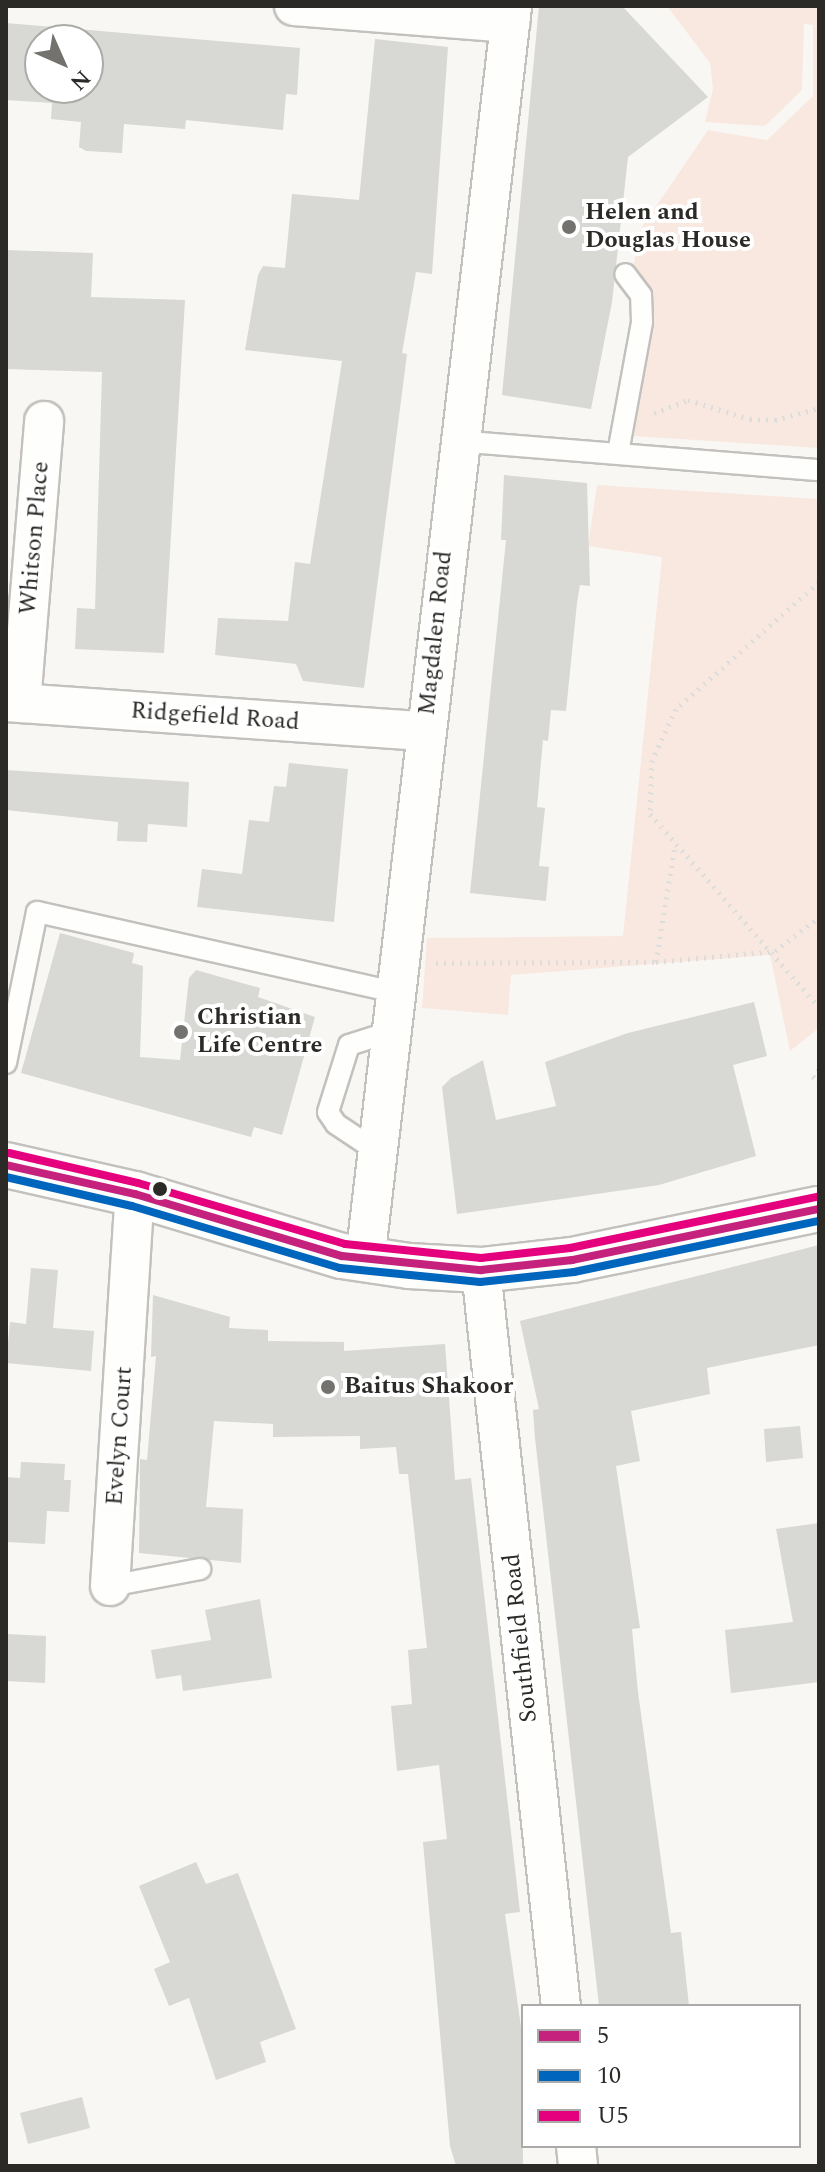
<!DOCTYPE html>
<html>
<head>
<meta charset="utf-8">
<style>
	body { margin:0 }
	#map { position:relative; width:825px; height:2172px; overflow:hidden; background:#f9f7f3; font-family:Spectral,serif }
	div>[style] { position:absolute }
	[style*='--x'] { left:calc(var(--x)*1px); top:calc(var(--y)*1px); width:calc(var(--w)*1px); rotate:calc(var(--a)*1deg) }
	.green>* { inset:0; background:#f9e8e0 }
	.building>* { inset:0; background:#d8d8d4 }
	.path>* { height:5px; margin-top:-2.5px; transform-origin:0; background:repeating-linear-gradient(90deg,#dddddc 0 2px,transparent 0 8px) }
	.roads { filter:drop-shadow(2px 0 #c3c1be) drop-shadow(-2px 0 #c3c1be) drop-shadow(0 2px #c3c1be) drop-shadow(0 -2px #c3c1be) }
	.service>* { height:20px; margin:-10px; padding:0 10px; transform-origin:10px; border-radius:10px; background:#fefefd }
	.minor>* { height:38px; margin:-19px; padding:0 19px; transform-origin:19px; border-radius:19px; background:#fefefd }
	.secondary>* { height:44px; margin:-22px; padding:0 22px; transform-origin:22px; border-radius:22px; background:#fefefd }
	.bus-1>* { height:8px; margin:-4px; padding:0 4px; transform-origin:4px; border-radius:4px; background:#c4227d }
	.bus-2>* { height:8px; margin:-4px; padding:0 4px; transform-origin:4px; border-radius:4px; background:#0065bd }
	.bus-3>* { height:8px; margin:-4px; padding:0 4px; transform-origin:4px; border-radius:4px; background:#e5007d }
	.dots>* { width:22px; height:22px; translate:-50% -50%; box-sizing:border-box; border:4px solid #fff; border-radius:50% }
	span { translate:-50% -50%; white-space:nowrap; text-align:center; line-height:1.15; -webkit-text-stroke:8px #fff; paint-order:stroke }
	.poi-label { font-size:24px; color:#2b2a27; font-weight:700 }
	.left { translate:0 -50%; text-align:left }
	.street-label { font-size:24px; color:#2b2a27 }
	.frame { position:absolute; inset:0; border:8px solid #2b2a27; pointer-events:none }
	.legend { position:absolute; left:521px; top:2004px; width:280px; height:144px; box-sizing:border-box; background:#fff; border:2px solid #aaaaa9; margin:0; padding:10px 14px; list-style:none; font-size:24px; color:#2b2a27 }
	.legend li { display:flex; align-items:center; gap:16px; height:40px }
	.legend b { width:40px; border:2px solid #aaaaa9 }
	.north { position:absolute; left:24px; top:24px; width:80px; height:80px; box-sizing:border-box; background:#fff; border:2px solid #aaaaa9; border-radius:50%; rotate:135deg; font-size:22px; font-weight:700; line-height:32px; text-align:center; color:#2b2a27 }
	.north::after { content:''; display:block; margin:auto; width:28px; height:36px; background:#73726e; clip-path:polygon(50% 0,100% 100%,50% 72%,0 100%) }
</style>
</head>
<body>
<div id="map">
	<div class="green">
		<div style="clip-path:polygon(667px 6px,819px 6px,819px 448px,634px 436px,651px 300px,633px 267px,642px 227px,708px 130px,767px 140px,813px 96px,813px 25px,804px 24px,802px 90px,765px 126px,705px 122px,713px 89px,710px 63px)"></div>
		<div style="clip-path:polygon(597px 485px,819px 499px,819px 1028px,790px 1051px,770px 955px,511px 975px,508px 1015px,422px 1008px,427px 938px,623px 936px,662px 557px,588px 546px)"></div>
	</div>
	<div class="building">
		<div style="clip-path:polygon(539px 6px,622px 6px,708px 97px,628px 157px,612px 302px,591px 409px,502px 395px)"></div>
		<div style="clip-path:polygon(evenodd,6px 23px,300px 48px,297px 95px,286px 94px,283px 130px,186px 120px,185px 129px,124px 124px,122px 153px,86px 151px,79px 147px,81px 122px,51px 119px,52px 103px,6px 100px,6px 23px,40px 40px,88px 40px,88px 88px,40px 88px,40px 40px)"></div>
		<div style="clip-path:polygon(375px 39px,448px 47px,432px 274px,416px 272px,402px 353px,407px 354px,364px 688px,303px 681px,296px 664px,215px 655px,218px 618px,288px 621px,295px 562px,310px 564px,342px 361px,245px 350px,258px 275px,263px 266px,285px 268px,292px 194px,359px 200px)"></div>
		<div style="clip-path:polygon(6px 250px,93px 253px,91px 297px,185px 300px,164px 653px,75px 649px,77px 608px,95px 609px,102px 372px,6px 369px)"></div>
		<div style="clip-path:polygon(504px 475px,587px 483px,590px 586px,580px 585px,577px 603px,566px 711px,551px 710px,548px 741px,543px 740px,537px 807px,545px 808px,539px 866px,549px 867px,546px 901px,470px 893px,506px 540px,501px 540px)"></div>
		<div style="clip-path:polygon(289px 763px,348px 769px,334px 922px,197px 907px,202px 869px,242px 874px,249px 820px,269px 822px,274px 786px,286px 787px)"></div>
		<div style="clip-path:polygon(6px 770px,189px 782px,187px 827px,148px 824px,147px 842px,117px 841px,118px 822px,6px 810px)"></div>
		<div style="clip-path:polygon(60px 933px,134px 953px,132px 963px,143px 966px,140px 1057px,180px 1060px,189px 978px,196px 970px,260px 988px,258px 997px,315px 1017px,282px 1135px,254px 1127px,251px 1137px,21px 1073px)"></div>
		<div style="clip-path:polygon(754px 1002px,767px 1056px,733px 1065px,756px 1156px,659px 1185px,457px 1214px,442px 1087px,451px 1078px,483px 1060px,496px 1120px,556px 1106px,545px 1062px,628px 1033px)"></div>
		<div style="clip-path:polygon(819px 1245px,819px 1345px,707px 1368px,710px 1394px,631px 1411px,640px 1461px,616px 1466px,640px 1628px,632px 1629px,638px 1692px,671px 1933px,681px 1932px,689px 2006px,599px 2006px,535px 1438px,533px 1410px,539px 1409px,520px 1321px)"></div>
		<div style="clip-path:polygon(31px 1268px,58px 1270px,53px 1328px,94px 1331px,91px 1371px,6px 1363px,10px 1322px,26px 1324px)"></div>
		<div style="clip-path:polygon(153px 1295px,230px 1317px,229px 1328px,268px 1330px,268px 1341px,344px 1342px,344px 1351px,445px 1344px,455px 1480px,471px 1478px,520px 1912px,505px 1914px,523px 2041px,523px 2166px,456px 2166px,450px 2146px,423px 1842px,447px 1839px,439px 1765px,397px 1771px,391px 1706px,412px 1704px,408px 1650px,427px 1648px,408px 1474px,399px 1474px,396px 1447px,360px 1449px,360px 1436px,273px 1437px,273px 1424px,214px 1421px,206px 1507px,243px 1509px,241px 1563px,139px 1553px,140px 1459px,147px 1460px,156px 1356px,151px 1357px)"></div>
		<div style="clip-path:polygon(800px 1426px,803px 1458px,766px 1462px,764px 1429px)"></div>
		<div style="clip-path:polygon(21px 1462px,65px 1464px,64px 1480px,71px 1480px,69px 1512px,47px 1511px,45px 1544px,6px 1542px,6px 1477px,20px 1478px)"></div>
		<div style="clip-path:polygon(819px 1523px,819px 1682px,731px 1693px,725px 1630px,793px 1622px,776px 1529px)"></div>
		<div style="clip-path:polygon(260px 1599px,272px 1678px,183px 1691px,181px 1675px,156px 1679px,151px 1650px,211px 1640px,205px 1610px)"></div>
		<div style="clip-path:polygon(6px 1634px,46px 1636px,45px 1683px,6px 1681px)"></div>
		<div style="clip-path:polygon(196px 1862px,206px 1884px,238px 1873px,296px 2029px,260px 2042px,266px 2062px,216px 2080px,189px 1998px,169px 2006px,154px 1969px,170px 1962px,139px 1886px)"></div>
		<div style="clip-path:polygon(82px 2097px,90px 2128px,28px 2144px,20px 2113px)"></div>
	</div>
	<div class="path">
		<div style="--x:654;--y:413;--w:36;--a:-21"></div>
		<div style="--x:688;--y:400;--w:65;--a:17"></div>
		<div style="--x:750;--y:419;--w:25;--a:2"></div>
		<div style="--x:775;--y:420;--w:46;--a:-15.3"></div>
		<div style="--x:819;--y:582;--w:191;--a:138.4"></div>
		<div style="--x:676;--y:709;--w:56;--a:115.2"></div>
		<div style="--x:652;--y:760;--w:54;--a:92.1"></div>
		<div style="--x:650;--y:814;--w:257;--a:48.8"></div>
		<div style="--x:656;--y:962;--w:119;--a:-80.8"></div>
		<div style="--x:436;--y:963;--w:220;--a:-0.3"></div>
		<div style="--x:656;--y:962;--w:120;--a:-5.3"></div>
		<div style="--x:775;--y:951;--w:56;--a:-37.7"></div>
		<div style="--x:819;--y:1070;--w:8;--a:135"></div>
		<div style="--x:813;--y:1076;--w:9;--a:49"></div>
	</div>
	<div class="roads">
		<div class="service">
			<div style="--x:457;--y:441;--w:363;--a:4.6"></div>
			<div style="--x:618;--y:453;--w:133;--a:-79.6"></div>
			<div style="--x:642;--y:322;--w:27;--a:-92"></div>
			<div style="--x:641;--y:295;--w:26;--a:-127"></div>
			<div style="--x:6;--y:1063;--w:154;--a:-78.4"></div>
			<div style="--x:37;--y:912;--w:370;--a:12.6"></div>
			<div style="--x:381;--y:1154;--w:54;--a:-146.3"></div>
			<div style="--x:336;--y:1124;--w:14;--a:-124"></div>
			<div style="--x:328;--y:1112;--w:70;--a:-72.6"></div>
			<div style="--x:349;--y:1045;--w:46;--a:-17.7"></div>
			<div style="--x:110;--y:1586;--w:92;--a:-10.7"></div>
		</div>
		<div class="minor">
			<div style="--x:294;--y:6;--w:217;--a:4.5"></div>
			<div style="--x:6;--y:702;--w:420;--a:4"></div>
			<div style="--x:21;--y:703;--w:283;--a:-85.3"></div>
			<div style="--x:365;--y:1260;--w:1263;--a:-83.31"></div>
			<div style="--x:481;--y:1270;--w:740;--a:83.8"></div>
			<div style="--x:110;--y:1586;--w:393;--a:-86.4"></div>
			<div style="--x:576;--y:2146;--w:20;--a:84"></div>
		</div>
		<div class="secondary">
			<div style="--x:6;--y:1165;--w:132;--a:12.7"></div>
			<div style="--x:135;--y:1194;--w:216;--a:16.7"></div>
			<div style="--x:342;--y:1256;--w:68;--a:8.5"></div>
			<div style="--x:409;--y:1266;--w:72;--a:3.2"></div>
			<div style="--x:481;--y:1270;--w:92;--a:-6.3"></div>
			<div style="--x:572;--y:1260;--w:252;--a:-11.7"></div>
		</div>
	</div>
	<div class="bus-1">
		<div style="--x:6;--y:1165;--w:132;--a:12.7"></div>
		<div style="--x:135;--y:1194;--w:216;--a:16.7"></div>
		<div style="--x:342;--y:1256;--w:140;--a:5.8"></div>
		<div style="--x:481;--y:1270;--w:92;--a:-6.3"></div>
		<div style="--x:572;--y:1260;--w:252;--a:-11.7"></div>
	</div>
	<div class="bus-2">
		<div style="--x:6;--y:1177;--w:129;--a:13"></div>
		<div style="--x:132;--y:1206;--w:217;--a:16.6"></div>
		<div style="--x:340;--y:1268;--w:141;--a:5.7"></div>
		<div style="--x:480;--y:1282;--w:95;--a:-6.1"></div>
		<div style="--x:574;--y:1272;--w:250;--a:-11.8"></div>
	</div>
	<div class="bus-3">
		<div style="--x:9;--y:1153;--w:132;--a:13.1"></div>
		<div style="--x:138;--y:1183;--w:216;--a:16.4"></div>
		<div style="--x:345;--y:1244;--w:137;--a:5.9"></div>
		<div style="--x:481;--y:1258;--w:90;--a:-6.4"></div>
		<div style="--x:570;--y:1248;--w:252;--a:-11.7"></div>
	</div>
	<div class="dots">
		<div style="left:569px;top:227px;background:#73726e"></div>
		<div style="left:181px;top:1032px;background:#73726e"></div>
		<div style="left:160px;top:1189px;background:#2b2a27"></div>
		<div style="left:328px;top:1387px;background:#73726e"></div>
	</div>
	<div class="poi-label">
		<span class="left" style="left:585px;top:227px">Helen and<br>Douglas House</span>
		<span class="left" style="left:197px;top:1032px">Christian<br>Life Centre</span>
		<span class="left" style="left:344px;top:1387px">Baitus Shakoor</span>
	</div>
	<div class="street-label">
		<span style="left:35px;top:538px;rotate:-85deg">Whitson Place</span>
		<span style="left:436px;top:633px;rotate:-84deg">Magdalen Road</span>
		<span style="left:215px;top:717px;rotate:4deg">Ridgefield Road</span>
		<span style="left:120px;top:1436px;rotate:-86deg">Evelyn Court</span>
		<span style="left:521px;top:1638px;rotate:-96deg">Southfield Road</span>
	</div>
	<div class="frame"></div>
	<ul class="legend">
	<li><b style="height:10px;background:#c4227d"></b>5</li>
	<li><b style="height:10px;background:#0065bd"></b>10</li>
	<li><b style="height:10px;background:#e5007d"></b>U5</li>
	</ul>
	<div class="north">N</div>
</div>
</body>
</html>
